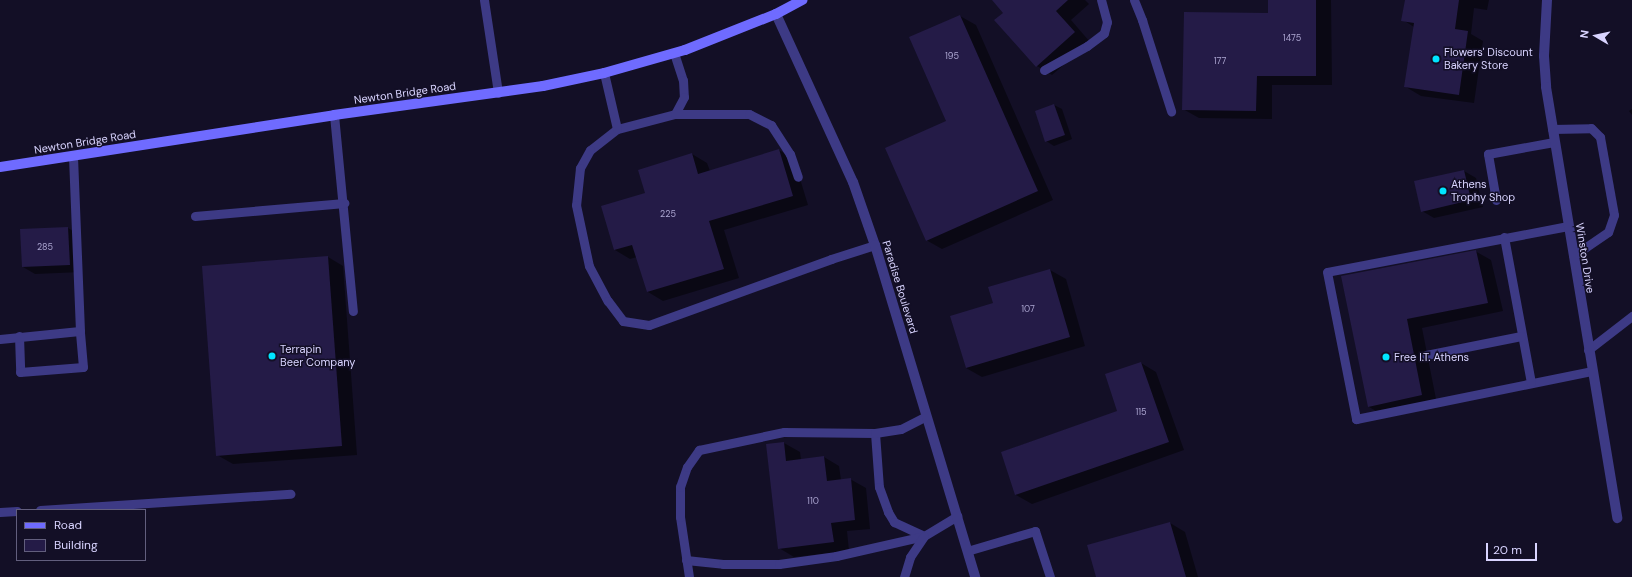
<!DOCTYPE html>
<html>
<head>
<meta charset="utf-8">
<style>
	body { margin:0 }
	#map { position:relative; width:1632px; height:577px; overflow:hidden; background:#130f26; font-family:"DM Sans",sans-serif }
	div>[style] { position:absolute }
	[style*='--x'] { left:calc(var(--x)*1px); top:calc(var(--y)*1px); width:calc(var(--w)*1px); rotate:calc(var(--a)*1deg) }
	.shadow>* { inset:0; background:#0007 }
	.building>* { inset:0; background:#241b47 }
	.lane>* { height:9px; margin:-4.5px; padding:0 4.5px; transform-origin:4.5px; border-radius:4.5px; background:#3d3a85 }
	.street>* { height:10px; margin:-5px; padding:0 5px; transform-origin:5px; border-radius:5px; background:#3d3a85 }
	.secondary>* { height:10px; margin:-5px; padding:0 5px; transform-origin:5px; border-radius:5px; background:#6f6bff }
	.dots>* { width:11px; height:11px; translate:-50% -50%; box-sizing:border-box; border:2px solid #130f26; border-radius:50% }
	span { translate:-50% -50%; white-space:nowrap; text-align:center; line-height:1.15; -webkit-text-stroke:3px #130f26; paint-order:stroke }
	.number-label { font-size:9px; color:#aca6d1 }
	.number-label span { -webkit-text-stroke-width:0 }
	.poi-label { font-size:11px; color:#d9d4ff }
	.left { translate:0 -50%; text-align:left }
	.street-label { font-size:11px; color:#d9d4ff }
	.legend { position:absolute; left:16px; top:509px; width:130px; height:52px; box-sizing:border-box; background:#130f26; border:1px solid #625e7d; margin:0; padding:5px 7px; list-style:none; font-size:12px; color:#d9d4ff }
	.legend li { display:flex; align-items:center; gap:8px; height:20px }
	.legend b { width:20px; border:1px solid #625e7d }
	.north { position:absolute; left:1576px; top:16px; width:40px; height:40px; -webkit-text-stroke:3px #130f26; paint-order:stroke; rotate:279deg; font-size:11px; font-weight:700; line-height:16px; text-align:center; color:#d9d4ff }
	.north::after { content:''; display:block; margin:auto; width:14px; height:18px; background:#d9d4ff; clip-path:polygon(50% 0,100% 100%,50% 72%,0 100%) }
	.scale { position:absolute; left:1486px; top:543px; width:51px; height:18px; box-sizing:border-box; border:2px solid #d9d4ff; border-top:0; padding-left:5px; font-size:12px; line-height:14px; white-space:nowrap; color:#d9d4ff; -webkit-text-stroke:3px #130f26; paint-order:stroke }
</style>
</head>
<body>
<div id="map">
	<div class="shadow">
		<div style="clip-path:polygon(993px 0,1085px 0,1089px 4px,1071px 20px,1090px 42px,1052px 75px,1037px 66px,996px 21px,1004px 13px)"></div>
		<div style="clip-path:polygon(1269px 0,1331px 0,1332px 85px,1272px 85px,1272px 119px,1199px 118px,1183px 109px,1269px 14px)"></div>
		<div style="clip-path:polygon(1406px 0,1489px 0,1487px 10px,1474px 8px,1471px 34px,1483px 41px,1474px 103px,1421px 96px,1406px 87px,1414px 27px,1403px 20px)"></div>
		<div style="clip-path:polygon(960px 16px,976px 25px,1053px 200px,942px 249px,926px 240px,947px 121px)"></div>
		<div style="clip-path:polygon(1054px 105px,1062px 109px,1072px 139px,1054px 146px,1046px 141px)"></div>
		<div style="clip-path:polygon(1632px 109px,1632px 115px,1629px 111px)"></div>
		<div style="clip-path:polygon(779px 150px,794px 159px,808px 205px,724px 230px,739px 278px,663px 301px,648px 292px,637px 257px,630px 259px,615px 250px,602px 207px,647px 193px,692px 154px,707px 163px,710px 171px)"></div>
		<div style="clip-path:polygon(1464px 171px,1476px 178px,1483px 207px,1434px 218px,1422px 211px)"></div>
		<div style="clip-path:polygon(68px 228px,80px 235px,82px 272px,35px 274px,23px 267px)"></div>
		<div style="clip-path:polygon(1475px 251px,1491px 260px,1503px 311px,1422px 328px,1437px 404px,1385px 416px,1369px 407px,1342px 277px)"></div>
		<div style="clip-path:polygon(328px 257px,343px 266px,357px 455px,233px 464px,217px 455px)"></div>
		<div style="clip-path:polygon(1050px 270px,1066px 279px,1085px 346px,982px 377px,966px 368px,994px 304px)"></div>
		<div style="clip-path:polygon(1141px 363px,1156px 372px,1184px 450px,1032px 504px,1016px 495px,1002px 452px,1119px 411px)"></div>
		<div style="clip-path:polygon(784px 443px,800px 452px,801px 460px,824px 457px,839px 466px,841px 480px,850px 479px,866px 488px,870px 529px,847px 531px,849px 551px,794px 557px,779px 548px)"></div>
		<div style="clip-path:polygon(1170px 523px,1185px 532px,1198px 577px,1097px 577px)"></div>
	</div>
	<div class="building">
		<div style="clip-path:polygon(992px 0,1068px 0,1056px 11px,1075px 32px,1036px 67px,994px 20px,1003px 13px)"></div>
		<div style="clip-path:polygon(1268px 0,1316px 0,1316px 76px,1257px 76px,1256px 111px,1182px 110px,1184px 12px,1268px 13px)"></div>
		<div style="clip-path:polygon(1405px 0,1459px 0,1455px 29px,1468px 31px,1459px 95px,1404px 87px,1414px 23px,1401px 21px)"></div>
		<div style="clip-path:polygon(960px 15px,1038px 191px,926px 241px,885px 148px,946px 121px,909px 37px)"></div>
		<div style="clip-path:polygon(1054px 104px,1065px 135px,1045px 142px,1035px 111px)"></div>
		<div style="clip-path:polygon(779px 149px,793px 196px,709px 221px,724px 269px,647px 292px,632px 245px,614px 250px,601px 206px,645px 193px,638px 170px,692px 153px,698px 174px)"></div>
		<div style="clip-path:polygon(1464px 170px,1471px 200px,1421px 212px,1414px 181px)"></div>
		<div style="clip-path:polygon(68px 227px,70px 265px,22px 267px,20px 229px)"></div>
		<div style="clip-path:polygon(1476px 250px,1488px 303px,1407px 319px,1422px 395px,1368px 407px,1341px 276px)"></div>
		<div style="clip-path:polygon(328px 256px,342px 446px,216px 456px,202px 266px)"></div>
		<div style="clip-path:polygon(1050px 269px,1070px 337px,966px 368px,950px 316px,993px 303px,988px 287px)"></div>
		<div style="clip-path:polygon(1141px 362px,1169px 442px,1015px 495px,1001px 452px,1117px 411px,1105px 374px)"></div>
		<div style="clip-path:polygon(784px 442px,786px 461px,824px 456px,827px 481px,851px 478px,855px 520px,831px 523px,834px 542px,778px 549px,766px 444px)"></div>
		<div style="clip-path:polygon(1170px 522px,1186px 577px,1096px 577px,1087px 545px)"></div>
	</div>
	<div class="lane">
		<div style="--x:484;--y:0;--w:94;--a:81.4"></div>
		<div style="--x:1134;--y:0;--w:22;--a:68"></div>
		<div style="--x:1142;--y:20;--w:96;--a:72.3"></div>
		<div style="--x:674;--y:53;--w:28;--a:72"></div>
		<div style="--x:683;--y:80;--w:17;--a:87"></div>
		<div style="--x:684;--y:97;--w:19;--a:118"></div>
		<div style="--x:675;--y:114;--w:60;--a:165.5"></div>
		<div style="--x:617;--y:129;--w:34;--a:142"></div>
		<div style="--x:590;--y:150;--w:21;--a:119"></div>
		<div style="--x:580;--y:168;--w:37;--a:96"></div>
		<div style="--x:576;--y:205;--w:62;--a:78"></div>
		<div style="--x:589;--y:266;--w:40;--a:62"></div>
		<div style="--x:608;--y:301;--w:25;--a:53"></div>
		<div style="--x:623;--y:321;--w:26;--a:9"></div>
		<div style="--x:649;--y:325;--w:194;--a:-19.9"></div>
		<div style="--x:831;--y:259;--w:46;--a:-17.7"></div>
		<div style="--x:1044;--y:70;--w:49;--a:-29.2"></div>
		<div style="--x:1087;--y:46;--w:21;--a:-37"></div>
		<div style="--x:1104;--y:33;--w:11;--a:-75"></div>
		<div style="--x:1107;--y:22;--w:23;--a:-105"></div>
		<div style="--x:604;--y:73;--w:57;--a:76.9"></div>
		<div style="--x:675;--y:114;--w:74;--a:0"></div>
		<div style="--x:749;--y:114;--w:25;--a:27"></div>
		<div style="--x:771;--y:125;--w:35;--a:57"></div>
		<div style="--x:790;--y:154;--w:24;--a:71"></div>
		<div style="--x:334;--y:115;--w:197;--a:84.5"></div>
		<div style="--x:1552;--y:129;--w:39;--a:-1"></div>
		<div style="--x:1591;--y:128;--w:13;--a:45"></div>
		<div style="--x:1600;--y:137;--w:79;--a:79.8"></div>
		<div style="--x:1614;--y:215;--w:18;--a:109"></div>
		<div style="--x:1608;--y:232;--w:42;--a:145.6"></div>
		<div style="--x:1496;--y:200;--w:47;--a:-99.9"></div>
		<div style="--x:1488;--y:154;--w:67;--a:-10.3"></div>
		<div style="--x:195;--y:216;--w:150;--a:-5"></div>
		<div style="--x:1568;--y:226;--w:245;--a:169.2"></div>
		<div style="--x:1327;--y:272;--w:150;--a:78.8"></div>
		<div style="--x:1356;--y:419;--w:240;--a:-11.5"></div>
		<div style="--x:1504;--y:237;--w:148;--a:79.5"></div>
		<div style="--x:19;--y:336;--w:36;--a:88"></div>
		<div style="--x:20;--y:372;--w:63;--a:-4.5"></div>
		<div style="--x:83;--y:367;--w:36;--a:-95"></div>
		<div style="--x:0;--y:339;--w:80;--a:-5.7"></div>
		<div style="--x:80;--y:331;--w:175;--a:-92.3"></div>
		<div style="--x:1588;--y:350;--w:56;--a:-37.7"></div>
		<div style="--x:1426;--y:355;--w:97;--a:-11.3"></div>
		<div style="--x:875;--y:433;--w:54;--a:85.8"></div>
		<div style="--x:879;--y:487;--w:27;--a:70"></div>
		<div style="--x:888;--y:512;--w:12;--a:59"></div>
		<div style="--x:894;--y:522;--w:33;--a:25"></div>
		<div style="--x:40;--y:510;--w:251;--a:-3.7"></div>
		<div style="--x:0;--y:512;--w:17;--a:-3"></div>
		<div style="--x:967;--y:551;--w:71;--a:-16.4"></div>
		<div style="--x:1035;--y:531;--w:48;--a:71.9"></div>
		<div style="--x:686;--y:560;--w:37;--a:6"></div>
		<div style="--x:723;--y:564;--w:56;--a:0"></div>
		<div style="--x:779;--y:564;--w:58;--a:-8"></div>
		<div style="--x:836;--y:556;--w:90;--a:-12.8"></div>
		<div style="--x:924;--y:536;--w:39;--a:-31"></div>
		<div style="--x:689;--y:577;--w:61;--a:-98.5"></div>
		<div style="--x:680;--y:517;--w:30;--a:-90"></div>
		<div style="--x:680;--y:487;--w:21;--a:-71"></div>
		<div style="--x:687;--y:467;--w:21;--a:-55"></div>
		<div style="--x:699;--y:450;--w:87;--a:-12"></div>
		<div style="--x:784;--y:432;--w:91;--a:0.6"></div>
		<div style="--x:875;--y:433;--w:26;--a:-9"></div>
		<div style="--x:901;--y:429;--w:28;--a:-27"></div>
		<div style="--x:904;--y:577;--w:21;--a:-73"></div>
		<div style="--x:910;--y:557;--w:25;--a:-56"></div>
	</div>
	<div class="street">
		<div style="--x:1547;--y:0;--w:56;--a:93.1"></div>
		<div style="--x:1544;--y:56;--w:31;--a:86"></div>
		<div style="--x:1546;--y:87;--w:437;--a:80.6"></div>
		<div style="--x:776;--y:14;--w:185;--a:65.4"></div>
		<div style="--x:853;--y:182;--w:67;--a:70.8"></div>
		<div style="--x:875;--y:245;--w:347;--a:73.2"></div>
	</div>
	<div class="secondary">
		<div style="--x:0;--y:167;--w:338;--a:-8.8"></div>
		<div style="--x:334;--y:115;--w:211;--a:-7.9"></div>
		<div style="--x:543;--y:86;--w:62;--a:-12"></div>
		<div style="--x:604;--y:73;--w:84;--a:-15.9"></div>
		<div style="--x:685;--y:50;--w:98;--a:-21.6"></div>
		<div style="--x:776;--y:14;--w:30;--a:-28"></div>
	</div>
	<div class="dots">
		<div style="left:1436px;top:59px;background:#00e5ff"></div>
		<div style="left:1443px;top:191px;background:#00e5ff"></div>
		<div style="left:272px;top:356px;background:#00e5ff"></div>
		<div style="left:1386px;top:357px;background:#00e5ff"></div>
	</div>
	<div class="number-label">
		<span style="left:1292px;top:38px">1475</span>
		<span style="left:952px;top:56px">195</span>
		<span style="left:1220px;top:61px">177</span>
		<span style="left:668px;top:214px">225</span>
		<span style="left:45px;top:247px">285</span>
		<span style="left:1028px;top:309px">107</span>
		<span style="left:1141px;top:412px">115</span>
		<span style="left:813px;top:501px">110</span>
	</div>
	<div class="poi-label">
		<span class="left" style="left:1444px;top:59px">Flowers' Discount<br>Bakery Store</span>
		<span class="left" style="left:1451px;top:191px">Athens<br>Trophy Shop</span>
		<span class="left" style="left:280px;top:356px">Terrapin<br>Beer Company</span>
		<span class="left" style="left:1394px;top:357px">Free I.T. Athens</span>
	</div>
	<div class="street-label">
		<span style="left:405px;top:93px;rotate:-8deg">Newton Bridge Road</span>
		<span style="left:85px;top:142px;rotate:-9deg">Newton Bridge Road</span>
		<span style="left:1585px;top:258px;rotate:81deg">Winston Drive</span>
		<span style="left:900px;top:287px;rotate:73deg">Paradise Boulevard</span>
	</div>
	<ul class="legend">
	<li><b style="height:5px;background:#6f6bff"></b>Road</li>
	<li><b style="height:11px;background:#241b47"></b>Building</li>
	</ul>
	<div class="north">N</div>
	<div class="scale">20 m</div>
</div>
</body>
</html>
